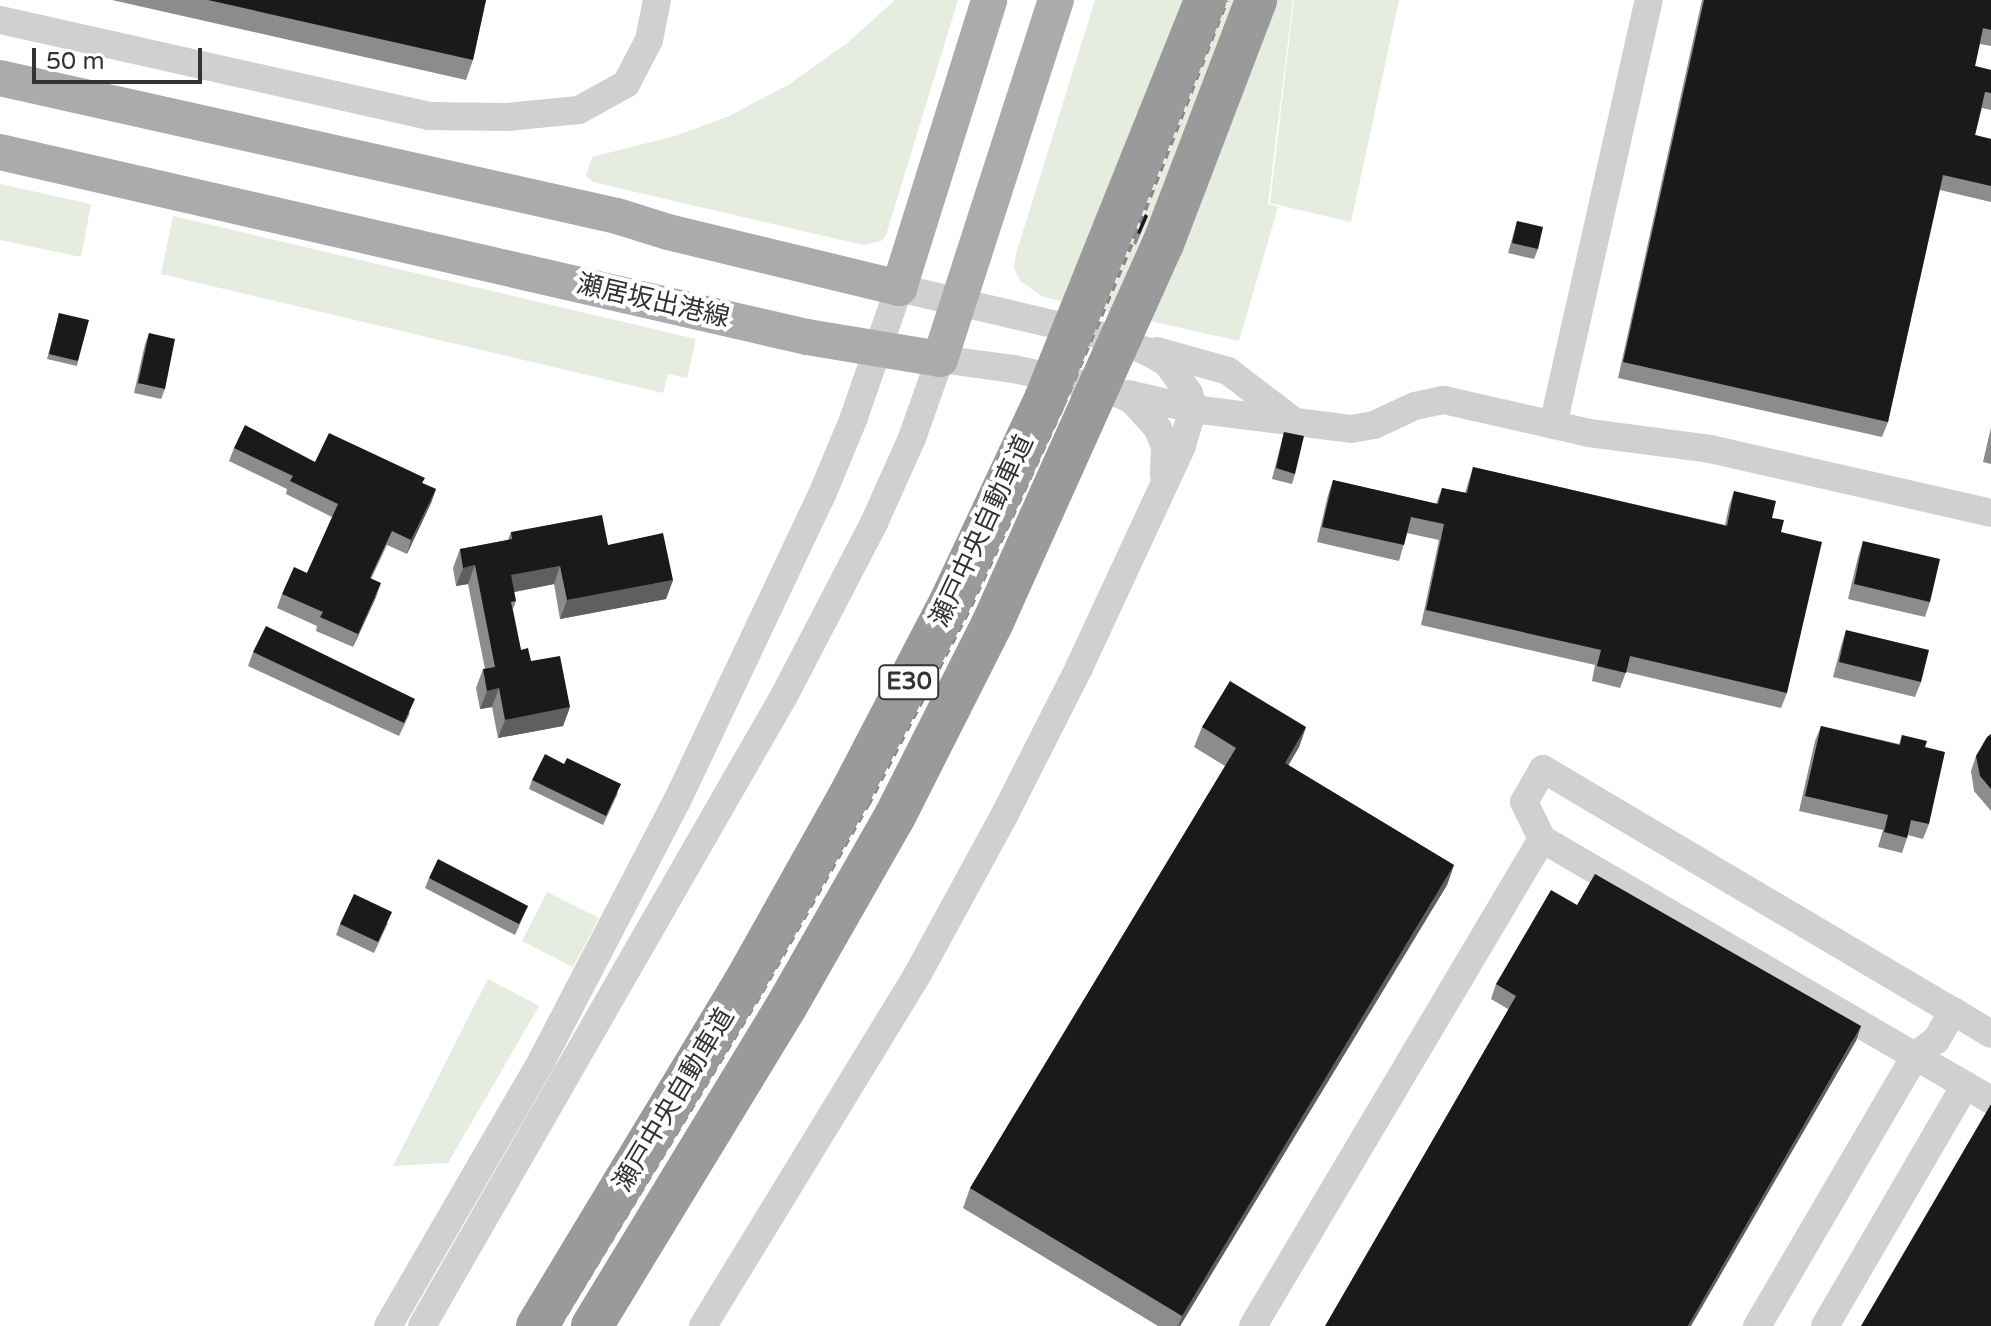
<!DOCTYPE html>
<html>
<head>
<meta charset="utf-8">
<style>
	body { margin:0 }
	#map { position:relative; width:1991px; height:1326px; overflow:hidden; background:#fff; font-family:"Varela Round","Noto Sans JP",sans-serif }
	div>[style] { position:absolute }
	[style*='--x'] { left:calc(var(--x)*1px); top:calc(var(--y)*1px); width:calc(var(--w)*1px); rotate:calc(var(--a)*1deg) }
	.green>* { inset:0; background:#e6ecdf }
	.minor>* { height:28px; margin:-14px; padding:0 14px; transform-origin:14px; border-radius:14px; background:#d0d0d0 }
	.major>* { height:36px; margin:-18px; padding:0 18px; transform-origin:18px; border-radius:18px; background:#ababab }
	.rail>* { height:6px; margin-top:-3px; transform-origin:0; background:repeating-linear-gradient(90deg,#888 0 8px,transparent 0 14px) }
	.highway-bridge>* { height:42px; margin:-21px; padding:0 21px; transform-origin:21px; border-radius:21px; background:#9a9a9a }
	.wall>* { inset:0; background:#8c8c8c }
	.shaded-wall>* { inset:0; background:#5f5f5f }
	.building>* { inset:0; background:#1a1a1a }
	span { translate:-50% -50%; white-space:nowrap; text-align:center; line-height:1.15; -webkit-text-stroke:8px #fff; paint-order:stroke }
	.shield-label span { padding:2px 6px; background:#fff; border:2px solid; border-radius:6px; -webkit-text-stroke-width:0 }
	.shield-label { font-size:24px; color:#333; font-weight:700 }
	.street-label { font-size:26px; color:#333 }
	.scale { position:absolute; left:32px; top:48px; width:170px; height:36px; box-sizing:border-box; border:4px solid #333; border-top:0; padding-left:10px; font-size:24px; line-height:28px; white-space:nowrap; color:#333; -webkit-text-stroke:6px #fff; paint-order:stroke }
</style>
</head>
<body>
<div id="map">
	<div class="green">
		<div style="clip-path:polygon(895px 0,958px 0,886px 235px,881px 241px,863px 245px,593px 182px,586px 176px,592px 157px,675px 136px,729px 116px,788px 85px,846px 44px)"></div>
		<div style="clip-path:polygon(1095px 0,1293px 0,1268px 204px,1278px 207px,1239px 341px,1043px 297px,1020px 281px,1014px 268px,1016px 254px)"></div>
		<div style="clip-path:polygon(1294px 0,1399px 0,1351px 222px,1270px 203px)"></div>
		<div style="clip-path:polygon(0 184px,91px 204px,81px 257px,0 240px)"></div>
		<div style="clip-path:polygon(173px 216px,696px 339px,687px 378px,668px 374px,663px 393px,161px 274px)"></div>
		<div style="clip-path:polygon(547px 892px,599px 918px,573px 967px,522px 941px)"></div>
		<div style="clip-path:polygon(488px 979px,539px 1006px,448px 1163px,393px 1166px)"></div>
	</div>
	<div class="minor">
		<div style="--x:0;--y:20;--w:440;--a:12.6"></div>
		<div style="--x:429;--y:116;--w:78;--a:0.7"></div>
		<div style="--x:507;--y:117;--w:72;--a:-5.6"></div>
		<div style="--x:579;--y:110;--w:54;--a:-29"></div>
		<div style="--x:626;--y:84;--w:50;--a:-62.4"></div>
		<div style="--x:649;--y:40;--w:41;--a:-78.7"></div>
		<div style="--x:1157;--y:351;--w:74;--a:15.7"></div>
		<div style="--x:1228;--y:371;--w:81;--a:37.4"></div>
		<div style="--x:1128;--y:394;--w:67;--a:13"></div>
		<div style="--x:1193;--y:409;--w:159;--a:7.2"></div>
		<div style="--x:1351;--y:429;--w:23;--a:-10"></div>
		<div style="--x:1374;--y:425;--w:45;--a:-24.9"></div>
		<div style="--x:1415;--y:406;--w:30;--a:-12"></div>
		<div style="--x:1444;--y:400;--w:149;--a:12.8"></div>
		<div style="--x:1589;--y:433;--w:122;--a:7.5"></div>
		<div style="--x:1710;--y:449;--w:288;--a:12.8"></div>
		<div style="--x:1553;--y:425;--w:436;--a:-77.3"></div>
		<div style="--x:1542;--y:839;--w:41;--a:-115.9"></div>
		<div style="--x:1524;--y:802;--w:38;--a:-60"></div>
		<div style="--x:1543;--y:769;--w:476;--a:30.6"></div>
		<div style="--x:1953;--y:1011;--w:34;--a:120"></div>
		<div style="--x:1936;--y:1040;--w:26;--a:143"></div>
		<div style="--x:1915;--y:1056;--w:88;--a:30.1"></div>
		<div style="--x:1953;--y:1011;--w:44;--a:31.2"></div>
		<div style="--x:388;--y:1326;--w:307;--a:-59.9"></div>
		<div style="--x:542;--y:1060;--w:292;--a:-62.5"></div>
		<div style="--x:677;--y:801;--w:336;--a:-64.7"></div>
		<div style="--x:821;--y:497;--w:83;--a:-67.4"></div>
		<div style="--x:853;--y:420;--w:140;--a:-70.8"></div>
		<div style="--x:899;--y:288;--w:219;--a:13.2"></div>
		<div style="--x:1112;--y:338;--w:39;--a:21"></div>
		<div style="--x:1148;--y:352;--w:22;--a:30"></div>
		<div style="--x:1167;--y:363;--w:37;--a:54"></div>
		<div style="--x:1189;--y:393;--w:16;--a:76"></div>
		<div style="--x:1193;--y:409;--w:39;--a:107"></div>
		<div style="--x:1182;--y:446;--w:245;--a:114.9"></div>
		<div style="--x:1079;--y:668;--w:164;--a:116.9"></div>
		<div style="--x:1005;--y:814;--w:186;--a:118.6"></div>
		<div style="--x:916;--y:977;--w:409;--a:121.4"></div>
		<div style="--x:422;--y:1326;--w:727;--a:-60.12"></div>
		<div style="--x:784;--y:696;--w:195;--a:-62.5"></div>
		<div style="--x:874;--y:523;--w:93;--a:-65.9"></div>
		<div style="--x:912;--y:438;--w:84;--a:-70.5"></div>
		<div style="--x:940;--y:359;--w:75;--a:7.7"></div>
		<div style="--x:1014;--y:369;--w:100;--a:12.7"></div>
		<div style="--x:1112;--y:391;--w:22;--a:24"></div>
		<div style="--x:1132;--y:400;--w:39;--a:48"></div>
		<div style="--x:1158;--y:429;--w:18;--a:68"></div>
		<div style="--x:1165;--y:446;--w:29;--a:92"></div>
		<div style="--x:1253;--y:1326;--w:566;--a:-59.31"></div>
		<div style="--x:1542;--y:839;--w:432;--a:30.2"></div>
		<div style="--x:1915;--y:1056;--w:313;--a:120.3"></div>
		<div style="--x:1825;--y:1326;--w:279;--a:-59.8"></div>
	</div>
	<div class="major">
		<div style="--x:0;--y:78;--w:632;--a:12.61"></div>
		<div style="--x:617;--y:216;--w:53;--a:17.4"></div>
		<div style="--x:668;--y:232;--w:238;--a:13.6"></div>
		<div style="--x:899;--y:288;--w:302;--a:-72.6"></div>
		<div style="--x:0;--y:152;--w:828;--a:12.91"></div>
		<div style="--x:807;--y:337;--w:135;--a:9.4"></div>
		<div style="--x:940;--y:359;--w:377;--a:-72.1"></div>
	</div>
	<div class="rail">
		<div style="--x:590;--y:1297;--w:192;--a:-58.6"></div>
		<div style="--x:558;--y:1326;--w:391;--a:-58.7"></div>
		<div style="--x:761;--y:992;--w:215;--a:-60.5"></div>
		<div style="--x:867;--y:805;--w:224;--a:-62.6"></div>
		<div style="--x:970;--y:606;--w:220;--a:-65.3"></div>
		<div style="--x:1062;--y:406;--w:185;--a:-67"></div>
		<div style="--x:1134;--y:236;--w:253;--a:-68.7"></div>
	</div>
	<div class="highway-bridge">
		<div style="--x:537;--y:1326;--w:401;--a:-58.9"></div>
		<div style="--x:744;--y:983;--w:214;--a:-60.7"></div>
		<div style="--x:849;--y:796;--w:219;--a:-62.5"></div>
		<div style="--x:950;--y:602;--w:224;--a:-64.9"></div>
		<div style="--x:1045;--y:399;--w:430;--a:-68.1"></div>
		<div style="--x:592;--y:1326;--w:373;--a:-58.7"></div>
		<div style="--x:786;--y:1007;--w:220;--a:-60.3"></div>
		<div style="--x:895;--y:816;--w:215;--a:-63.2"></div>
		<div style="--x:992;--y:624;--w:417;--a:-65.8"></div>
		<div style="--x:1163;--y:244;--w:261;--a:-69.1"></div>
	</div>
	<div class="wall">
		<div style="clip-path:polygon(112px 0,486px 0,473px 60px,466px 80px)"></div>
		<div style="clip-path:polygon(1702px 0,1991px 0,1991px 46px,1980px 44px,1975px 66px,1991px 70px,1991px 110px,1982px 108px,1975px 135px,1991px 139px,1991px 202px,1940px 190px,1888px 422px,1882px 437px,1618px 378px)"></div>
		<div style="clip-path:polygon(1145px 214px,1148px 216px,1136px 245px,1133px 243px)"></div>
		<div style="clip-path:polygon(1517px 221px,1538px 249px,1534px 259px,1508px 253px)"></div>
		<div style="clip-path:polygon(59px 313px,78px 361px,77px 366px,47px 359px)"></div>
		<div style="clip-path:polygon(149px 333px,165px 389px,161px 399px,134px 393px,145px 344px)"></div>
		<div style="clip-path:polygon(1991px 427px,1991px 464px,1983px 462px)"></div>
		<div style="clip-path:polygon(1284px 432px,1295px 474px,1292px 484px,1272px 479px)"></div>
		<div style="clip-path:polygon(234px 448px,315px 462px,423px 483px,436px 489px,431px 503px,407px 554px,387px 545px,371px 579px,376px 597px,353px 647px,316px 631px,317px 626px,277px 608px,282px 594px,307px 573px,332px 517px,286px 494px,287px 489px,229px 461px)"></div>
		<div style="clip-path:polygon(1473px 467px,1725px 525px,1729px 506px,1734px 491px,1772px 518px,1781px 532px,1787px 693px,1781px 708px,1626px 672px,1620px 688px,1592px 681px,1595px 665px,1421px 625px,1439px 540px,1407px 533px,1399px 561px,1317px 542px,1328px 495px,1333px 480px,1436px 504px,1442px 488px,1465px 493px)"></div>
		<div style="clip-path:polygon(511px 532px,608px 545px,673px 580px,666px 599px,560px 619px,554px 584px,514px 592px,516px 601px,513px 609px,521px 650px,570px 707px,563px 726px,498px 738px,492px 707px,480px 709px,476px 688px,483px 669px,485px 669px,468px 584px,456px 586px,453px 568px,460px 549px,508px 540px)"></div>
		<div style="clip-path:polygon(1863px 541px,1930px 602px,1925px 617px,1848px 599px,1858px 557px)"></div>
		<div style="clip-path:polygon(1846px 630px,1921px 682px,1915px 697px,1833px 677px,1841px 646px)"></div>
		<div style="clip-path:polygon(253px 652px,410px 713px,399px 736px,248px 666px)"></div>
		<div style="clip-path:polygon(1821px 726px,1899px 744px,1902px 735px,1925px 747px,1929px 824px,1923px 839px,1908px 835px,1902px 853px,1878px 847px,1883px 830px,1799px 811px,1815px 741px)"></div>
		<div style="clip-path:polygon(1202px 727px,1306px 727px,1299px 747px,1288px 765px,1454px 865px,1447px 885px,1180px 1326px,1158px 1326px,963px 1208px,970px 1188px,1225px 766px,1194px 747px)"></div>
		<div style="clip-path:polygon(1991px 734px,1991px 811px,1974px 791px,1971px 771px,1976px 756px)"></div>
		<div style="clip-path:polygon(532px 780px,618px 793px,603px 825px,529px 789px)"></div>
		<div style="clip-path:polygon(429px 878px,528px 906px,515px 935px,425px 888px)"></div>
		<div style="clip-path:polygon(1577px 905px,1861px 1026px,1856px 1041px,1508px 1009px,1491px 999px,1496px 984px)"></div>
		<div style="clip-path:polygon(388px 923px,374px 953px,336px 935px,340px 924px)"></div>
	</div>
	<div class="shaded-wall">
		<div style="clip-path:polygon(436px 489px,431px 503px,407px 554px,411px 540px)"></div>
		<div style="clip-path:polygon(475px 565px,468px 584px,456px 586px,463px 568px)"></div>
		<div style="clip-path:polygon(560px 566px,554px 584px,504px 594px,511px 575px)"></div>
		<div style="clip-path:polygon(673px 580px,666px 599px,560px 619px,567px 600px)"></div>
		<div style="clip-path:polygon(381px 583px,376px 597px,353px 647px,358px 634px)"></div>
		<div style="clip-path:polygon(499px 688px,492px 707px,480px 709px,487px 691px)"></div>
		<div style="clip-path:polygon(570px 707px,563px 726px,498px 738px,505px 720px)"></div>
		<div style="clip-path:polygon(1306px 727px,1299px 747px,1278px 783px,1285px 763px)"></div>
		<div style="clip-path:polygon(1454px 865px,1447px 885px,1180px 1326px,1178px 1326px,1182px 1316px)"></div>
		<div style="clip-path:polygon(1861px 1026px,1856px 1041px,1691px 1326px,1688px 1326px)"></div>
	</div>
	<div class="building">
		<div style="clip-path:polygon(208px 0,486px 0,473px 60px)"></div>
		<div style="clip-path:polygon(1704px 0,1991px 0,1991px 30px,1983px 28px,1975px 66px,1991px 70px,1991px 93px,1985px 92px,1975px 135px,1991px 139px,1991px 186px,1943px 175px,1888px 422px,1623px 362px)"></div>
		<div style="clip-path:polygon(1145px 214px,1148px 216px,1140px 234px,1137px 233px)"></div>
		<div style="clip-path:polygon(1517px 221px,1543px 227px,1538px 249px,1512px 243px)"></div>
		<div style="clip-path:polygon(59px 313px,89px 320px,78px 361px,49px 354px)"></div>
		<div style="clip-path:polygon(149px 333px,175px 339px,165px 389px,138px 383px)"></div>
		<div style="clip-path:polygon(245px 425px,315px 462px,329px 433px,425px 478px,422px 483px,436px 489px,411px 540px,392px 531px,370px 578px,381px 583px,358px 634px,320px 617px,323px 612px,282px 594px,294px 567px,307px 573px,338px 504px,290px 481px,293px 476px,234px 448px)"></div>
		<div style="clip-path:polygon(1284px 432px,1304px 436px,1295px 474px,1276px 468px)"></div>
		<div style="clip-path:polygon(1473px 467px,1727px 526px,1734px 491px,1776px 501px,1772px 518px,1784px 520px,1781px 532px,1822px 542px,1787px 693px,1630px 656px,1626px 673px,1597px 666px,1601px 650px,1426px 610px,1444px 524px,1411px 517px,1404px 545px,1322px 527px,1333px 480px,1438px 504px,1442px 488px,1467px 493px)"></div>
		<div style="clip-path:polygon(602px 515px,608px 545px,663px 533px,673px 580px,567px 600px,560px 566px,511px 575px,516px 601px,511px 602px,521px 650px,528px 648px,531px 661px,560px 656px,570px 707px,505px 720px,499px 688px,487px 691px,483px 669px,495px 667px,475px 565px,463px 568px,460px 549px,512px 539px,511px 532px)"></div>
		<div style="clip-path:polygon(1863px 541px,1940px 559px,1930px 602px,1854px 584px)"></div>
		<div style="clip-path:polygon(266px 626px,415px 699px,404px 723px,253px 652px)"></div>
		<div style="clip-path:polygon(1846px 630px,1929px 650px,1921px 682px,1839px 662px)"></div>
		<div style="clip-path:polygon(1230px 681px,1306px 727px,1285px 763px,1454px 865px,1182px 1316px,970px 1188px,1236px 748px,1202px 727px)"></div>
		<div style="clip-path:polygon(1821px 726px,1900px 745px,1902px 735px,1927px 741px,1925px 747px,1945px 752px,1929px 824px,1911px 820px,1907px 838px,1884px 832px,1888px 815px,1805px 796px)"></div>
		<div style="clip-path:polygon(1991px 734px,1991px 789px,1980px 776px,1976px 756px,1987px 737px)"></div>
		<div style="clip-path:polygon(545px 754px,564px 764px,567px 758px,621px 784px,606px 816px,532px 780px)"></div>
		<div style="clip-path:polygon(438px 859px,528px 906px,519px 924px,429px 878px)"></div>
		<div style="clip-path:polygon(1595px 874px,1861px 1026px,1688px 1326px,1325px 1326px,1516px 996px,1496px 984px,1551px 890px,1577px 905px)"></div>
		<div style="clip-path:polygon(354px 894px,392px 912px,378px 942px,340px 924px)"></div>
		<div style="clip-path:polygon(1991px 1104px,1991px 1326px,1861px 1326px)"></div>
	</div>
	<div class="shield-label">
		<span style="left:909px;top:682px">E30</span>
	</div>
	<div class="street-label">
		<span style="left:653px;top:301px;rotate:13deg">瀬居坂出港線</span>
		<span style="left:982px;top:531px;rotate:-65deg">瀬戸中央自動車道</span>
		<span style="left:674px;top:1100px;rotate:-59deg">瀬戸中央自動車道</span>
	</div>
	<div class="scale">50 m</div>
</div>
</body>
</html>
